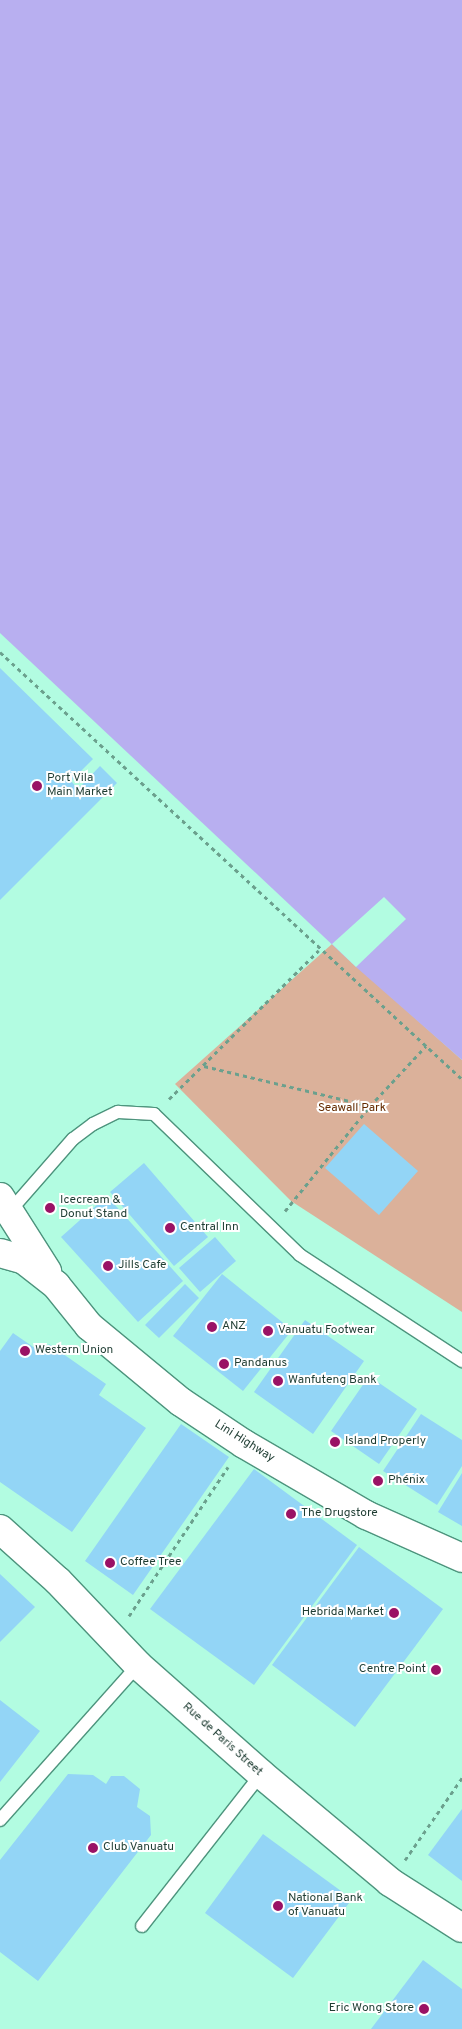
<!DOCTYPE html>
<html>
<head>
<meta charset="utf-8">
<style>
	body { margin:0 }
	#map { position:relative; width:462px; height:2029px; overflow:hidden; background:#b2fce1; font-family:Overpass,sans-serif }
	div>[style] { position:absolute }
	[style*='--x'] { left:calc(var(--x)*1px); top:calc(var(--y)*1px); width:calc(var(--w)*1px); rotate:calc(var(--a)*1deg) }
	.green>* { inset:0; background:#dbb19a }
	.water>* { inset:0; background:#b8aff0 }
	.pier>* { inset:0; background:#b2fce1 }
	.building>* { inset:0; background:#93d5f6 }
	.path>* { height:3px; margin-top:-1.5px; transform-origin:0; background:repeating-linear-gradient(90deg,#6ba08d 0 4px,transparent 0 8px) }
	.roads { filter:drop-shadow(1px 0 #4d947d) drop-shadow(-1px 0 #4d947d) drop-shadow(0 1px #4d947d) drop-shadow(0 -1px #4d947d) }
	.lane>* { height:12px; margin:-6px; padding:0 6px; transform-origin:6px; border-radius:6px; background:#fff }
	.secondary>* { height:28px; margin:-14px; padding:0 14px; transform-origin:14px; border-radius:14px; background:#fff }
	.dots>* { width:14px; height:14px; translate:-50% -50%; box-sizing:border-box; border:2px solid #fff; border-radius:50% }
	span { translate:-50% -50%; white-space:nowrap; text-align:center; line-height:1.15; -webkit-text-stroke:4px #fff; paint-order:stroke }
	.poi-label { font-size:12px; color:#1f3d33 }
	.left { translate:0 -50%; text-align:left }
	.right { translate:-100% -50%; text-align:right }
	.park-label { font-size:12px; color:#642b00 }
	.street-label { font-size:12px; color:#1f3d33 }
</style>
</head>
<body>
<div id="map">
	<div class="green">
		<div style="clip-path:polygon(332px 944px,462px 1060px,462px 1312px,291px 1201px,175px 1084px)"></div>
	</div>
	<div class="water">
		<div style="clip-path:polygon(0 0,462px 0,462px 1060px,356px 967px,0 633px)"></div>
	</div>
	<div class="pier">
		<div style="clip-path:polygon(384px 897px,406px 919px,356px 967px,332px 944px)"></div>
	</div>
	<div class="building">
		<div style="clip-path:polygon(0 668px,93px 759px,71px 781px,78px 789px,100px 766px,117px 783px,0 900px)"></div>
		<div style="clip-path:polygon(364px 1124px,418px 1171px,379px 1215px,325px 1168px)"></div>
		<div style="clip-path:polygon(144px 1163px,208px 1237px,174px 1266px,110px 1192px)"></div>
		<div style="clip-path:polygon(107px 1196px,183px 1281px,138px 1322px,61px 1237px)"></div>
		<div style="clip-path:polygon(215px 1237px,236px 1261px,200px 1292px,179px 1268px)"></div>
		<div style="clip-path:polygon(222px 1274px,292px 1330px,243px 1391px,173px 1336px)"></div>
		<div style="clip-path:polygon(185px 1284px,199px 1298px,159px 1338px,145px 1325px)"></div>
		<div style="clip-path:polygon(305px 1320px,364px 1361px,313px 1434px,254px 1392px)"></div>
		<div style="clip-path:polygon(13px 1333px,42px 1353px,49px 1344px,106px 1384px,99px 1395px,146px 1428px,72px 1532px,0 1482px,0 1351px)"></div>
		<div style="clip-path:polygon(369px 1376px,417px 1409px,379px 1464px,331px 1431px)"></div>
		<div style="clip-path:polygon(421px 1414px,462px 1440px,462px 1466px,437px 1505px,383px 1471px)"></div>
		<div style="clip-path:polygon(181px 1424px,229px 1457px,133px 1595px,85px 1561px)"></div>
		<div style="clip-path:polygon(254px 1469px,357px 1545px,254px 1685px,150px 1609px)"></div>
		<div style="clip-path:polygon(462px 1473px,462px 1526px,438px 1512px)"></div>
		<div style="clip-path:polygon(359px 1547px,443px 1609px,355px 1727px,272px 1665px)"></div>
		<div style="clip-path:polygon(0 1574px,35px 1607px,0 1642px)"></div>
		<div style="clip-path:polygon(0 1700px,40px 1731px,0 1782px)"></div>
		<div style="clip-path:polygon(68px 1774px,93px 1775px,106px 1784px,111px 1776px,124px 1776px,140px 1789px,137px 1807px,150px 1816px,151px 1835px,38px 1981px,0 1952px,0 1860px)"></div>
		<div style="clip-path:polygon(462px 1809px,462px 1881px,428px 1855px)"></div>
		<div style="clip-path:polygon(263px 1834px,352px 1899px,293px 1978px,205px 1913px)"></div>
		<div style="clip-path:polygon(423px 1960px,462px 1989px,462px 2029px,371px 2029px)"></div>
	</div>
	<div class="path">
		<div style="--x:0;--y:652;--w:629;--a:42.75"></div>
		<div style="--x:204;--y:1066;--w:171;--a:13.5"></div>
		<div style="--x:169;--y:1099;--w:211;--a:-44.8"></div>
		<div style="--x:285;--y:1211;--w:135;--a:-51"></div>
		<div style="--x:370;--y:1106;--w:82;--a:-47"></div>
		<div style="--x:129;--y:1616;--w:179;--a:-56.4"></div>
		<div style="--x:405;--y:1860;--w:100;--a:-55.2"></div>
	</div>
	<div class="roads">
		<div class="lane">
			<div style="--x:9;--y:1212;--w:97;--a:-48.8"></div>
			<div style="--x:73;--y:1139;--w:25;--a:-37"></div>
			<div style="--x:93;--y:1124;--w:28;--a:-26"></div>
			<div style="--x:118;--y:1112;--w:36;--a:3"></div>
			<div style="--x:154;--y:1114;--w:203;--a:44"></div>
			<div style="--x:300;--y:1255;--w:194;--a:33.2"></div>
			<div style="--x:0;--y:1820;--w:208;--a:-48.3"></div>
			<div style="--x:142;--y:1926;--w:193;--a:-51.9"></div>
		</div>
		<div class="secondary">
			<div style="--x:0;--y:1197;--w:88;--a:57.6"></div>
			<div style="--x:0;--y:1253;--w:25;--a:16"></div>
			<div style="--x:24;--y:1260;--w:41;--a:38"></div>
			<div style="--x:56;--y:1285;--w:53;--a:51.2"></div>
			<div style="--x:89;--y:1326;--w:119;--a:39.6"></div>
			<div style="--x:181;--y:1402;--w:76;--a:33.7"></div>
			<div style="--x:244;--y:1444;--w:141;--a:30.2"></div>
			<div style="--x:366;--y:1515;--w:105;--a:24.1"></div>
			<div style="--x:0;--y:1529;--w:78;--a:41.9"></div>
			<div style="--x:58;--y:1581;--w:116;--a:46.4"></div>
			<div style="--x:138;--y:1665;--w:164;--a:41.5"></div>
			<div style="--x:261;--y:1774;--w:168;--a:39.9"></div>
			<div style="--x:390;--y:1882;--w:85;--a:32.6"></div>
		</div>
	</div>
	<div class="dots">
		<div style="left:37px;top:786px;background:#9a1265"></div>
		<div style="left:50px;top:1208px;background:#9a1265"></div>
		<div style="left:170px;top:1228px;background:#9a1265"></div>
		<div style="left:108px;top:1266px;background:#9a1265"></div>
		<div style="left:212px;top:1327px;background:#9a1265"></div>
		<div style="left:268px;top:1331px;background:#9a1265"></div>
		<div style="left:25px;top:1351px;background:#9a1265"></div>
		<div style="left:224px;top:1364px;background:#9a1265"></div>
		<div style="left:278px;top:1381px;background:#9a1265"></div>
		<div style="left:335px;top:1442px;background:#9a1265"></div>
		<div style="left:378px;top:1481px;background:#9a1265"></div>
		<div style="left:291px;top:1514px;background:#9a1265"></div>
		<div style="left:110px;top:1563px;background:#9a1265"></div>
		<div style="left:394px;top:1613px;background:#9a1265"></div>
		<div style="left:436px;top:1670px;background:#9a1265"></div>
		<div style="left:93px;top:1848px;background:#9a1265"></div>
		<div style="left:278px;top:1906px;background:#9a1265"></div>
		<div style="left:424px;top:2009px;background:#9a1265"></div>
	</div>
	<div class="poi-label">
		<span class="left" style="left:47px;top:786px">Port Vila<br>Main Market</span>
		<span class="left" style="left:60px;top:1208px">Icecream &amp;<br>Donut Stand</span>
		<span class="left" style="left:180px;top:1228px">Central Inn</span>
		<span class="left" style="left:118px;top:1266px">Jills Cafe</span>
		<span class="left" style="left:222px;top:1327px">ANZ</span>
		<span class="left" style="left:278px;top:1331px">Vanuatu Footwear</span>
		<span class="left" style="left:35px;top:1351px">Western Union</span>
		<span class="left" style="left:234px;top:1364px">Pandanus</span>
		<span class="left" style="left:288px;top:1381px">Wanfuteng Bank</span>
		<span class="left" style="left:345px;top:1442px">Island Properly</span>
		<span class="left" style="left:388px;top:1481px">Phénix</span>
		<span class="left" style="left:301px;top:1514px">The Drugstore</span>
		<span class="left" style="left:120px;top:1563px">Coffee Tree</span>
		<span class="right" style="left:384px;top:1613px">Hebrida Market</span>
		<span class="right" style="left:426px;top:1670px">Centre Point</span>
		<span class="left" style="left:103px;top:1848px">Club Vanuatu</span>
		<span class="left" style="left:288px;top:1906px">National Bank<br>of Vanuatu</span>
		<span class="right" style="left:414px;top:2009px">Eric Wong Store</span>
	</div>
	<div class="park-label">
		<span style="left:352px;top:1109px">Seawall Park</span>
	</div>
	<div class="street-label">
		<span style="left:244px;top:1442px;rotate:32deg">Lini Highway</span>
		<span style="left:222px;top:1740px;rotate:42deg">Rue de Paris Street</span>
	</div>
</div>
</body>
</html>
